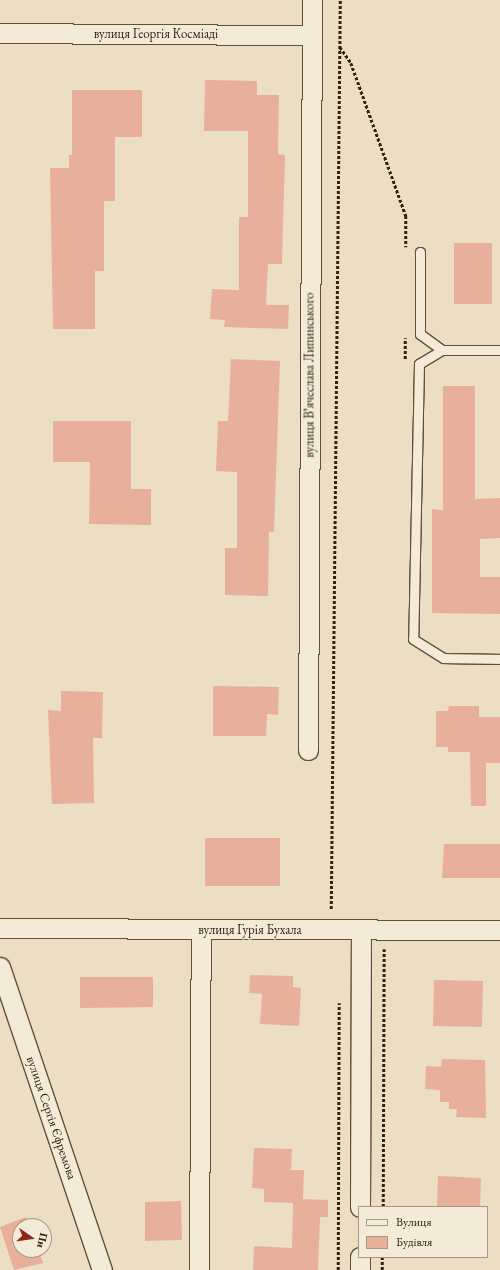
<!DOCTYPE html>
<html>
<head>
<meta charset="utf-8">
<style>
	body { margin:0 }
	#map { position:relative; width:500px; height:1270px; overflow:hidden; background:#ecdec3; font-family:"EB Garamond",serif }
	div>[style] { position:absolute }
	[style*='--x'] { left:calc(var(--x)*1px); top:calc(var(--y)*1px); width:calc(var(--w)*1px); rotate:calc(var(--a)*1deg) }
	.building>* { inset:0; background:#e8af9a }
	.path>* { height:2.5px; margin-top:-1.25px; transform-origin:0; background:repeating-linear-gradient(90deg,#32210e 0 3px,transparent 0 5px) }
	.roads { filter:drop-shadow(1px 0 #60503b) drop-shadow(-1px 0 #60503b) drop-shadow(0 1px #60503b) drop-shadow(0 -1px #60503b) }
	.lane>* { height:9px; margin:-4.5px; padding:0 4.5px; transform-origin:4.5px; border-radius:4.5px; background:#f3ead8 }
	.street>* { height:19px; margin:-9.5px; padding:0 9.5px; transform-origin:9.5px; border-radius:9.5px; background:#f3ead8 }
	span { translate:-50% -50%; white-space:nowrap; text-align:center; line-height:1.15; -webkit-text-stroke:3px #f3ead8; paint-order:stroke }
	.street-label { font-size:13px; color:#32210e }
	.legend { position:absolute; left:358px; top:1206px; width:130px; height:52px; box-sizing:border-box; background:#f3ead8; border:1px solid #a69a87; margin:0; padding:5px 7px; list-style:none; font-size:12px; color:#32210e }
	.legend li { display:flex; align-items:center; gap:8px; height:20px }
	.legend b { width:20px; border:1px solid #a69a87 }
	.north { position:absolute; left:12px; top:1218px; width:40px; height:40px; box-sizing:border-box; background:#f3ead8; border:1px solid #a69a87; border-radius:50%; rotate:103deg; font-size:11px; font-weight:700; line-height:16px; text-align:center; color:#32210e }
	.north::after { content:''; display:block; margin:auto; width:14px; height:18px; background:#8f2418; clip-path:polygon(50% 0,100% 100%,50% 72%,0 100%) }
</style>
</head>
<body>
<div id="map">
	<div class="building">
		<div style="clip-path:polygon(205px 80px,257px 81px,257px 95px,279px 95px,278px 154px,285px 155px,282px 264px,268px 264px,266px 305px,289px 305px,288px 329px,224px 327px,225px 320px,210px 319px,212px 289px,239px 290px,239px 217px,248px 217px,248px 131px,204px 131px)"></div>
		<div style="clip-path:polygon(72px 90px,142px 90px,142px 137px,115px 137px,115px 201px,104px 201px,104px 271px,95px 271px,95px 329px,53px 329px,50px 168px,69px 168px,69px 155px,72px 155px)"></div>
		<div style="clip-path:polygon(454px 243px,492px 243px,492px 304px,454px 304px)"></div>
		<div style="clip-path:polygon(231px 359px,280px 361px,274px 532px,269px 532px,268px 596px,225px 595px,225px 548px,237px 548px,237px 472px,216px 471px,218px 421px,228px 421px)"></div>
		<div style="clip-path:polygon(443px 386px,475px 386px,475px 499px,500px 498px,500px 538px,480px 539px,480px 577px,500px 577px,500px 614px,432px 613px,432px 509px,443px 510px)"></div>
		<div style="clip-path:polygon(53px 421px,131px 421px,131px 489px,151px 489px,151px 525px,89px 524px,90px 462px,53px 462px)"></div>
		<div style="clip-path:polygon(213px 686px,279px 687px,278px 715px,267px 714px,266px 736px,213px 736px)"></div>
		<div style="clip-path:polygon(61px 691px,103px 692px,102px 738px,93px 738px,94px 803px,52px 804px,48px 710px,61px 711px)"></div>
		<div style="clip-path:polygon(449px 706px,479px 706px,479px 717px,500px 717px,500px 763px,486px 763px,486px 806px,471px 806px,470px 752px,448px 752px,448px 747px,436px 747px,436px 711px,448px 711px)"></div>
		<div style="clip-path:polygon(205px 838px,280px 838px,280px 886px,205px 886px)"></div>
		<div style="clip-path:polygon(444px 844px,500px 844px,500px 878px,442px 878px)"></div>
		<div style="clip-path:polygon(250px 975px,293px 976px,293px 987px,301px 988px,299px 1026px,260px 1024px,262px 994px,249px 993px)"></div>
		<div style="clip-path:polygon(80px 977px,153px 977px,153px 1007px,80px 1008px)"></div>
		<div style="clip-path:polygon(434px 980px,483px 981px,482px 1027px,433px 1026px)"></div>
		<div style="clip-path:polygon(442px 1059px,485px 1060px,486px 1118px,456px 1117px,457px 1109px,449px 1109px,449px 1102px,440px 1102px,440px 1090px,425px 1089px,426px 1066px,441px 1067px)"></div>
		<div style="clip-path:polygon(254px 1148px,292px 1149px,291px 1170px,304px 1170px,303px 1199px,328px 1200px,328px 1217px,320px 1217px,318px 1270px,253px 1270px,254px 1246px,292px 1248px,293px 1203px,264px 1202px,264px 1189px,252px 1188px)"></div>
		<div style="clip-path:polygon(438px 1176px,481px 1178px,480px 1207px,437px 1207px)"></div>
		<div style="clip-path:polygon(181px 1201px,182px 1240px,145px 1241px,145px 1202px)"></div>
		<div style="clip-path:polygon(26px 1217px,29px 1226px,20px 1226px,20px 1250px,38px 1250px,43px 1263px,14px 1270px,0 1227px)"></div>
	</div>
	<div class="path">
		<div style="--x:340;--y:47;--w:19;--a:55"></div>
		<div style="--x:351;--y:63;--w:163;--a:70.2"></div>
		<div style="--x:406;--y:216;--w:31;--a:90"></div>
		<div style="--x:405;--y:359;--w:21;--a:-90"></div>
		<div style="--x:331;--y:909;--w:909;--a:-89.43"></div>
		<div style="--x:383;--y:1207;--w:258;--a:-89.8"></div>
		<div style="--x:338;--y:1270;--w:267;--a:-89.8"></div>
		<div style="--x:382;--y:1270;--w:13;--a:-90"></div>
	</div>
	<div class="roads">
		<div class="lane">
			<div style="--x:420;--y:252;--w:82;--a:90"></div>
			<div style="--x:420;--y:334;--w:27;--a:36"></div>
			<div style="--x:500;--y:350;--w:58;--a:180"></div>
			<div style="--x:442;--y:350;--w:27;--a:149"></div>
			<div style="--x:419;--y:364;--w:275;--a:91.2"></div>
			<div style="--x:413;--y:639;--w:36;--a:32"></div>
			<div style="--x:444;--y:658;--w:56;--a:1"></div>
		</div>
		<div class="street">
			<div style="--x:0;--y:33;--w:312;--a:0.4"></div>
			<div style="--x:308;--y:750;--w:750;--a:-89.69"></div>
			<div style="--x:0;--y:928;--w:500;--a:0.23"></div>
			<div style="--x:0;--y:967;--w:320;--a:71.4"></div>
			<div style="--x:360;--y:1207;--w:277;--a:-89.8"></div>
			<div style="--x:199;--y:1270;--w:341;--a:-89.7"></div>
			<div style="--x:360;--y:1270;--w:13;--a:-90"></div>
		</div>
	</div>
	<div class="street-label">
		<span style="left:156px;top:34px">вулиця Георгія Косміаді</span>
		<span style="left:310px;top:375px;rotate:-90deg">вулиця Вʼячеслава Липинського</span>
		<span style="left:250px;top:930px">вулиця Гурія Бухала</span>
		<span style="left:51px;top:1118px;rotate:71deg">вулиця Сергія Єфремова</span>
	</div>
	<ul class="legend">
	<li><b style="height:5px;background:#f3ead8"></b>Вулиця</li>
	<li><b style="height:11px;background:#e8af9a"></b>Будівля</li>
	</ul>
	<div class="north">Пн</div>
</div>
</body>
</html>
